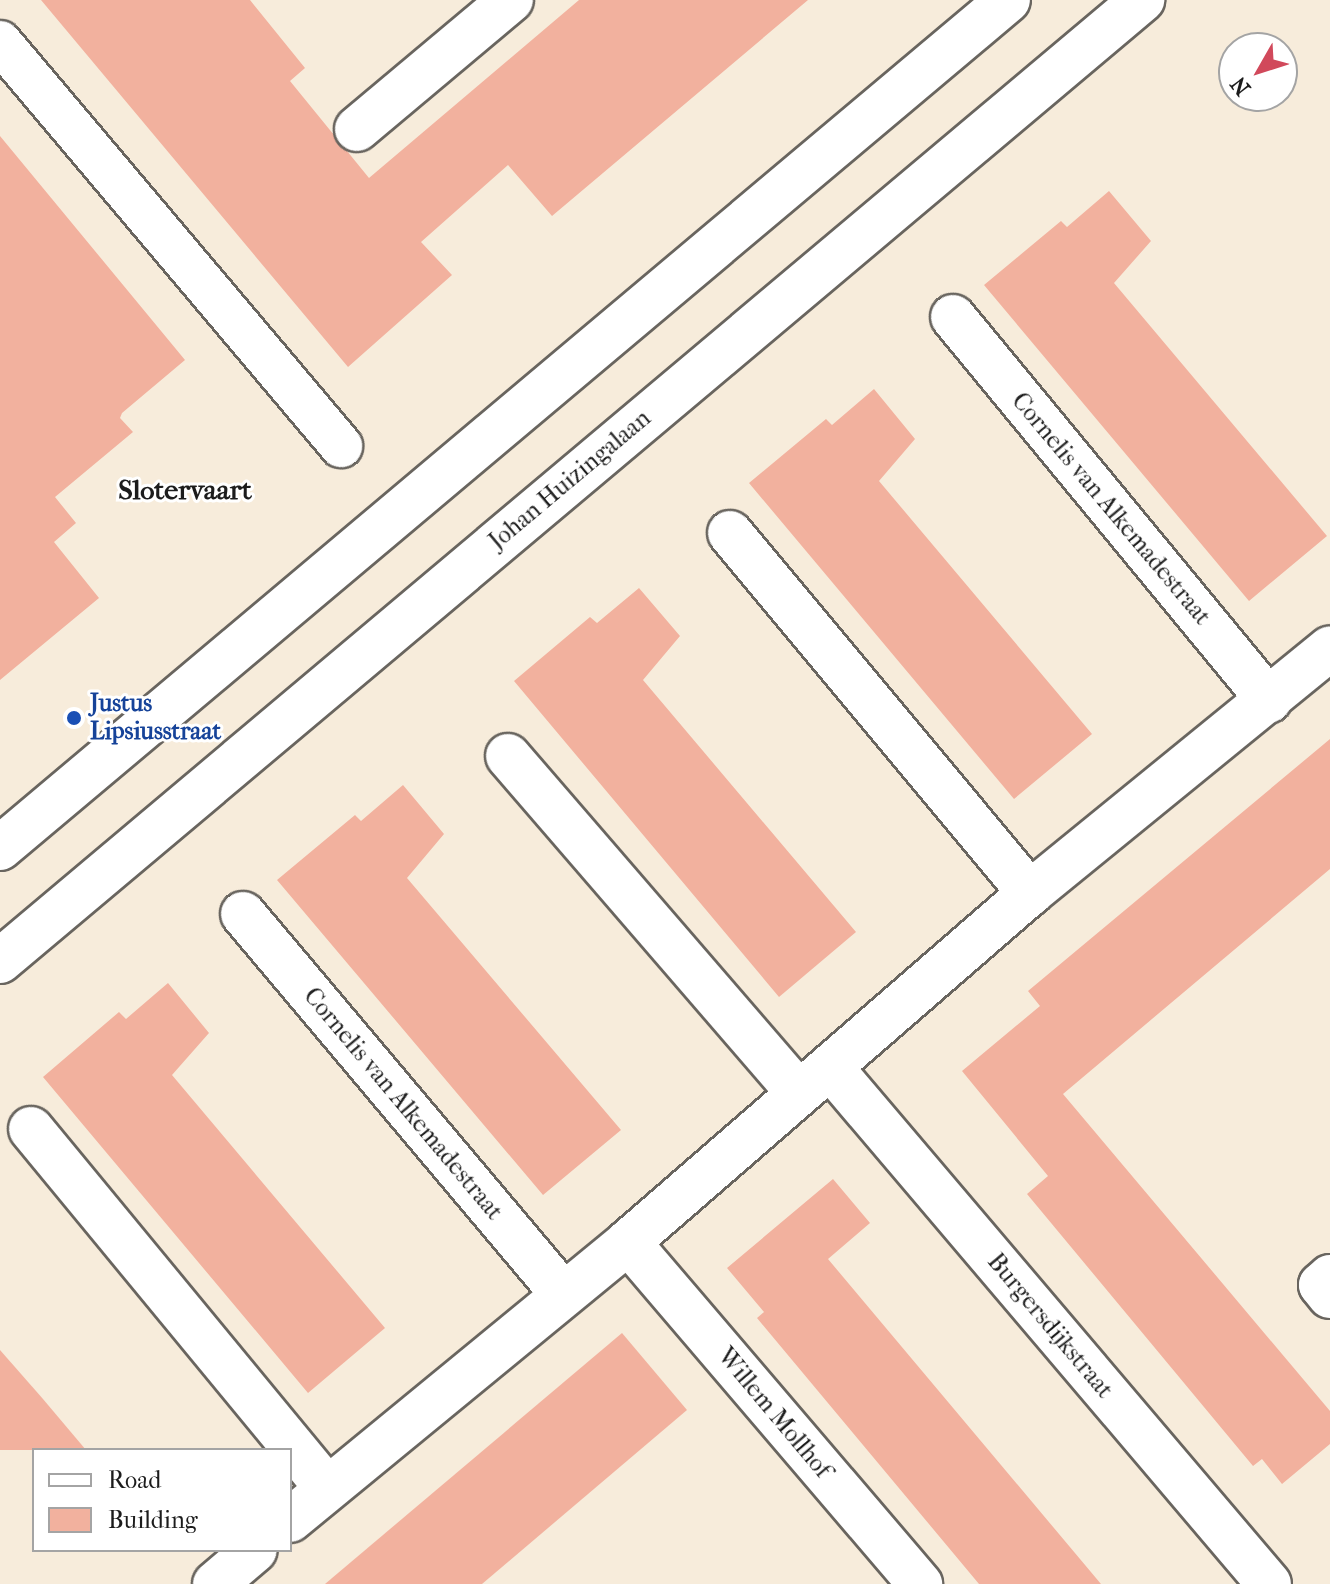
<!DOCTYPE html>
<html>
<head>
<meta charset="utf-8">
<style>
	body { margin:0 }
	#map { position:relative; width:1330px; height:1584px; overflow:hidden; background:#f7ecdb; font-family:"IM FELL French Canon",serif }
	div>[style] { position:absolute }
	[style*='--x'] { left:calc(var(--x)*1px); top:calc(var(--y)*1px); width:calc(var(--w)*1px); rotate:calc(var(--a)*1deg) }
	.building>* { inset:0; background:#f2b19e }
	.roads { filter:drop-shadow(2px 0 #69655f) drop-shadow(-2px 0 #69655f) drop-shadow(0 2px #69655f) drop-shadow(0 -2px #69655f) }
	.pedestrian>* { height:42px; margin:-21px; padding:0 21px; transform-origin:21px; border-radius:21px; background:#fff }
	.minor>* { height:44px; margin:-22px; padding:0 22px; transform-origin:22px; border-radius:22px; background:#fff }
	.secondary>* { height:44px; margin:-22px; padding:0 22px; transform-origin:22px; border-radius:22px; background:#fff }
	.dots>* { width:22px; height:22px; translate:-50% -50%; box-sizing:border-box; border:4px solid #fff; border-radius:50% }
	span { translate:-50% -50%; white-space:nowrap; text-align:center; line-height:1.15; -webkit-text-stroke:6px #fff; paint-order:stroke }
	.street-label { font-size:24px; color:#1c1c1c }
	.transit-label { font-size:24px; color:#164399; font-weight:700 }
	.left { translate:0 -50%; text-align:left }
	.quarter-label { font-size:28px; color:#1c1c1c; font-weight:700 }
	.legend { position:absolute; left:32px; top:1448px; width:260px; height:104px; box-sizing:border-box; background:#fff; border:2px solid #a4a4a4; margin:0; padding:10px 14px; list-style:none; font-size:24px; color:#1c1c1c }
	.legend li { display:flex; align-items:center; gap:16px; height:40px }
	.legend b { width:40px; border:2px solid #a4a4a4 }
	.north { position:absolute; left:1218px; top:32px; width:80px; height:80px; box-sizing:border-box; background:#fff; border:2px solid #a4a4a4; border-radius:50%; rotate:231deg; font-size:22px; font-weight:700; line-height:32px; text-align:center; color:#1c1c1c }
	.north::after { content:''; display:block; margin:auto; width:28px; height:36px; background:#d1495b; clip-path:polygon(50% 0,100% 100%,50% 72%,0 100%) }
</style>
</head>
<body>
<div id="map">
	<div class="building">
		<div style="clip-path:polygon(41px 0,250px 0,305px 68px,290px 81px,369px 178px,579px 0,808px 0,552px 216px,508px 165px,421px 242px,452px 275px,348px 367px)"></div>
		<div style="clip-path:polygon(0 136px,185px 360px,122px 413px,120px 418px,133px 432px,55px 497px,76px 523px,54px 542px,99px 598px,0 680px)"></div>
		<div style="clip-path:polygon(1109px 191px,1151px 241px,1114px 283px,1327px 536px,1249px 601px,984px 285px,1061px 221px,1067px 227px)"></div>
		<div style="clip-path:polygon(874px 389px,915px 439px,879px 481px,1092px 734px,1014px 799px,749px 483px,826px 419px,832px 425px)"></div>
		<div style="clip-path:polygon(639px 588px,680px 636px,643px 680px,856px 932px,779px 997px,514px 681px,590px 617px,597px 623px)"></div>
		<div style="clip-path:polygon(1330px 739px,1330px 869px,1063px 1094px,1330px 1411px,1330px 1444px,1282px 1484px,1262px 1459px,1253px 1466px,1027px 1194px,1048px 1176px,962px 1071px,1040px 1006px,1028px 991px)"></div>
		<div style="clip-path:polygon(403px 785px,444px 834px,407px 878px,621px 1130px,543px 1195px,277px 880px,355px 815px,361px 821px)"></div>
		<div style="clip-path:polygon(168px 983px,209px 1033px,172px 1075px,385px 1328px,308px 1393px,43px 1077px,119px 1012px,126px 1019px)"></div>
		<div style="clip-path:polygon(833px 1179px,870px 1223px,828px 1259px,1101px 1584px,979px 1584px,757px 1318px,764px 1312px,727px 1268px)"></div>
		<div style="clip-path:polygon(622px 1333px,687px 1410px,482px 1584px,325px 1584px)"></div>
		<div style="clip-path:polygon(0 1350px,43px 1399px,86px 1450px,0 1450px)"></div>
	</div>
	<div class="roads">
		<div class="pedestrian">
			<div style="--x:0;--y:42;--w:529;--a:49.83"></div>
		</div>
		<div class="minor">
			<div style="--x:357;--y:129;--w:201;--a:-40"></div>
			<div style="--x:953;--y:317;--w:497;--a:50.5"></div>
			<div style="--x:730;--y:533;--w:469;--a:50.2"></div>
			<div style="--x:508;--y:756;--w:445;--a:49.2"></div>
			<div style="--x:243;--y:914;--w:497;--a:49.9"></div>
			<div style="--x:830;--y:1067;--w:678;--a:49.66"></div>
			<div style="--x:31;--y:1129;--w:465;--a:50.5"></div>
			<div style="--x:628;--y:1242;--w:450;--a:49.5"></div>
			<div style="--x:1330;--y:1277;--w:12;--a:138"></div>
			<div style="--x:1321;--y:1285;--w:14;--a:51"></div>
			<div style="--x:290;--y:1520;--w:438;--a:-39.4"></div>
			<div style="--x:628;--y:1242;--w:532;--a:-40.96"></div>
			<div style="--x:1030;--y:893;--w:387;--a:-39.2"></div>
			<div style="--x:215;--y:1584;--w:52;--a:-40.4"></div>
		</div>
		<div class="secondary">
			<div style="--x:0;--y:848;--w:1317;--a:-40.07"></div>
			<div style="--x:0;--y:961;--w:1493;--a:-40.08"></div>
		</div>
	</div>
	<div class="dots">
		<div style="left:74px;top:718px;background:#1a4fb4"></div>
	</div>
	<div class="street-label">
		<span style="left:570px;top:480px;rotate:-40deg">Johan Huizingalaan</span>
		<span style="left:1111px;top:509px;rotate:50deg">Cornelis van Alkemadestraat</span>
		<span style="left:403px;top:1104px;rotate:50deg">Cornelis van Alkemadestraat</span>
		<span style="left:1050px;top:1326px;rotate:50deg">Burgersdijkstraat</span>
		<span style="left:774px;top:1413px;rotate:50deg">Willem Mollhof</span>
	</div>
	<div class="transit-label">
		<span class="left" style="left:90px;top:718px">Justus<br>Lipsiusstraat</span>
	</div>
	<div class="quarter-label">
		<span style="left:185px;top:490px">Slotervaart</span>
	</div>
	<ul class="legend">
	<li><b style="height:10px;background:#fff"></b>Road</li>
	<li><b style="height:22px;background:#f2b19e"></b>Building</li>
	</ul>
	<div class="north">N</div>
</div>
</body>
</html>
